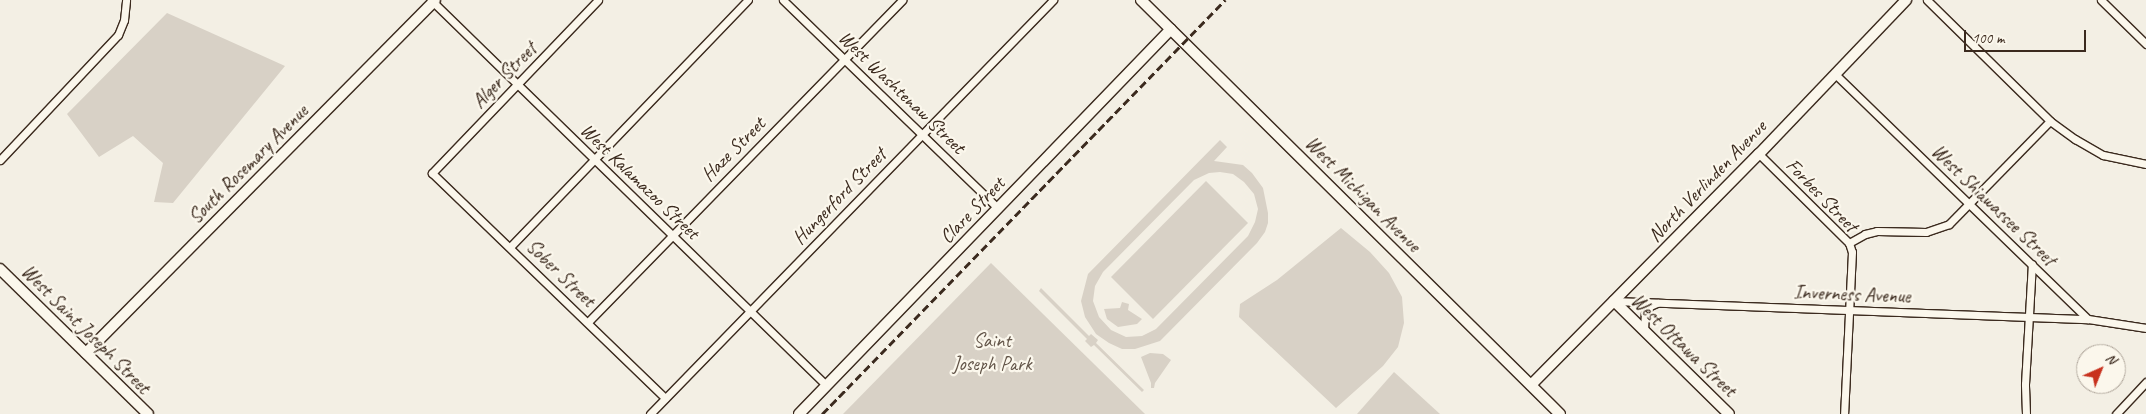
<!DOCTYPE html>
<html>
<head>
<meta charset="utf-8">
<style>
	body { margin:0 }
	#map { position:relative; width:2146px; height:414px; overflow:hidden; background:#f3efe4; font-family:Caveat,sans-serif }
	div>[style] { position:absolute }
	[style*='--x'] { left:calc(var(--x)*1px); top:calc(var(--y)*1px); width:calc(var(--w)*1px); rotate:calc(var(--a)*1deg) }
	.green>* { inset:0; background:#d8d1c6 }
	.roads { filter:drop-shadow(1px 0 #3b2a1e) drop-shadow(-1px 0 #3b2a1e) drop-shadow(0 1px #3b2a1e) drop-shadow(0 -1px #3b2a1e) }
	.street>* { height:7px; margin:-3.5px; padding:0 3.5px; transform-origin:3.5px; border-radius:3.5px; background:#fbf7ec }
	.secondary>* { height:10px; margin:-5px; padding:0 5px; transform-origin:5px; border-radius:5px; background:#fbf7ec }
	.rail>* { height:2.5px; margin-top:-1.25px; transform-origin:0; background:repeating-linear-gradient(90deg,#3b2a1e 0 8px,transparent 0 12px) }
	span { translate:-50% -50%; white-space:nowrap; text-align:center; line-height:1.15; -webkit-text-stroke:4.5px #fbf7ec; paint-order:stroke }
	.street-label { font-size:20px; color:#3b2a1e }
	.park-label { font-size:20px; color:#625448 }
	.north { position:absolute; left:2076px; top:344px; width:50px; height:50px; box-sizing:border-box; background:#fbf7ec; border:1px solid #aea59a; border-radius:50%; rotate:44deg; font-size:14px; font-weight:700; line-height:20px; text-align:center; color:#3b2a1e }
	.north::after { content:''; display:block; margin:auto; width:18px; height:22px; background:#c8321e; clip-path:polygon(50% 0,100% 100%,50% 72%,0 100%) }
	.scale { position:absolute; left:1964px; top:30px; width:122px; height:22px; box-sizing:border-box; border:2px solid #3b2a1e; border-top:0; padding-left:6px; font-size:15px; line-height:18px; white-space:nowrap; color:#3b2a1e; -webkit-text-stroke:4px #fbf7ec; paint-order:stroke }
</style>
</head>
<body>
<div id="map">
	<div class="green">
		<div style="clip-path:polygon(167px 13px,285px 66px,173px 203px,154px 202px,163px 163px,133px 136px,99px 157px,67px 114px)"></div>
		<div style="clip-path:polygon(evenodd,1220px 140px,1227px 147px,1214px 161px,1243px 165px,1252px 173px,1263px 188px,1268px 213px,1268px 223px,1265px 232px,1257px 243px,1160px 341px,1135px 349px,1122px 349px,1109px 343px,1096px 334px,1085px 317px,1081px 301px,1088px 274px,1220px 140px,1220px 172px,1233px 174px,1244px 182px,1254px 194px,1258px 209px,1255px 222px,1248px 236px,1156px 329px,1142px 336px,1126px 337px,1111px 330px,1099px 317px,1093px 301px,1095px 286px,1103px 272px,1194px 180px,1209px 173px,1220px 172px)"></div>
		<div style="clip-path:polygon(1206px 181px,1248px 223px,1153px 319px,1111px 277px)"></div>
		<div style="clip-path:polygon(1341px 228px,1370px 252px,1389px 273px,1402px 297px,1404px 323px,1398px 347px,1383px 366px,1336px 408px,1239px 317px,1240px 304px,1277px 280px)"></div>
		<div style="clip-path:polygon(991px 263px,1145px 414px,843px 414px)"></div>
		<div style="clip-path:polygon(1041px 288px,1089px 336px,1091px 334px,1098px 340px,1096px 343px,1144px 390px,1142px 392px,1094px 345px,1091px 347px,1085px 341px,1087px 339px,1039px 291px)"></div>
		<div style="clip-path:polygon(1122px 302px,1129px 304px,1128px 310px,1142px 319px,1137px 324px,1118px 327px,1107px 319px,1104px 309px,1120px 308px)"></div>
		<div style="clip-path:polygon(1150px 353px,1163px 354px,1171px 360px,1155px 383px,1154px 388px,1151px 388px,1151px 383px,1141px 357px)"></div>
		<div style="clip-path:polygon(1394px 372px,1440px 414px,1357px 414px)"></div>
	</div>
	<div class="roads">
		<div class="street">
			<div style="--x:431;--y:0;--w:552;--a:44.27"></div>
			<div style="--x:598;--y:0;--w:240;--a:133.8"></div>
			<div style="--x:432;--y:173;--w:324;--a:44"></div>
			<div style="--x:783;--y:0;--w:299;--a:44.1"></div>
			<div style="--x:1927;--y:0;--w:173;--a:44.5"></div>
			<div style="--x:2050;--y:121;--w:31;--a:36"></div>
			<div style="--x:2075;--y:139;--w:32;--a:30"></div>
			<div style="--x:2103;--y:155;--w:44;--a:11.8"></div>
			<div style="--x:2101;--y:0;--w:63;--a:44.4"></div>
			<div style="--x:1835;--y:74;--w:352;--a:44.1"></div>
			<div style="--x:2088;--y:319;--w:59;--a:8.8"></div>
			<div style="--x:1759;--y:154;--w:127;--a:44.7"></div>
			<div style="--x:1849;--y:243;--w:9;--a:72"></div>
			<div style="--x:1852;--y:252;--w:162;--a:92.8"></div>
			<div style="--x:0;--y:160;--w:172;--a:-46.7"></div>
			<div style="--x:118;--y:35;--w:16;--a:-68"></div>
			<div style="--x:124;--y:20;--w:20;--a:-84"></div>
			<div style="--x:1849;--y:243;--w:18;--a:-29"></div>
			<div style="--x:1865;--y:234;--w:12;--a:-14"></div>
			<div style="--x:1877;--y:231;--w:49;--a:1.2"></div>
			<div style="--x:1926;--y:232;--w:24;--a:-19"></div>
			<div style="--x:1949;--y:224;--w:144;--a:-45.6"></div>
			<div style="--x:510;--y:247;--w:343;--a:-46.1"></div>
			<div style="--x:1614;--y:301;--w:474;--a:2.2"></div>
			<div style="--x:588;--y:322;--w:450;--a:-45.7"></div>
			<div style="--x:1644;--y:330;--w:17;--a:-87"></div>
			<div style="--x:1645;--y:313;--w:9;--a:-54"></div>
			<div style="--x:1650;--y:306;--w:8;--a:-23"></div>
			<div style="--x:650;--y:414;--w:578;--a:-45.77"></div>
			<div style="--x:2026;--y:414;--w:30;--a:-92"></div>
			<div style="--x:2025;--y:384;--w:120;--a:-86.7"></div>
			<div style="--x:2116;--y:414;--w:44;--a:-46.8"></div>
		</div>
		<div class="secondary">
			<div style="--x:1141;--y:0;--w:589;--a:44.66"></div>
			<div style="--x:0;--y:269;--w:207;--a:44.4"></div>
			<div style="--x:1614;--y:301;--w:161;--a:44.5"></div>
			<div style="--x:86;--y:353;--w:496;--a:-45.3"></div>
			<div style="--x:1531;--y:385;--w:325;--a:-45.4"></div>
			<div style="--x:1759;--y:154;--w:213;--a:-46.3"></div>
			<div style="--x:799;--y:414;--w:535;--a:-45.98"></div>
		</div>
	</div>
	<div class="rail">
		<div style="--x:822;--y:414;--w:578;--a:-45.77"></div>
	</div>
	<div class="street-label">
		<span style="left:504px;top:75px;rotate:-46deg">Alger Street</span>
		<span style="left:902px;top:92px;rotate:44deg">West Washtenaw Street</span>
		<span style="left:733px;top:149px;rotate:-45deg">Haze Street</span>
		<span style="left:248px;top:164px;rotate:-45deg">South Rosemary Avenue</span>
		<span style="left:640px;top:181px;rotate:44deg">West Kalamazoo Street</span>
		<span style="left:1707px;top:181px;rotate:-46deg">North Verlinden Avenue</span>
		<span style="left:1363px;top:194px;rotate:45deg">West Michigan Avenue</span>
		<span style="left:1822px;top:195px;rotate:46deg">Forbes Street</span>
		<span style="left:839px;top:196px;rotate:-46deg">Hungerford Street</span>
		<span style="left:1994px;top:205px;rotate:44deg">West Shiawassee Street</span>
		<span style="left:972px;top:210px;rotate:-46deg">Clare Street</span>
		<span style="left:561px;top:273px;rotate:44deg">Sober Street</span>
		<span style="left:1852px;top:294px;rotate:2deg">Inverness Avenue</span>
		<span style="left:86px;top:329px;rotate:45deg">West Saint Joseph Street</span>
		<span style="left:1684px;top:345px;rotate:44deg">West Ottawa Street</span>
	</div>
	<div class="park-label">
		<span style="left:992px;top:352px">Saint<br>Joseph Park</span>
	</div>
	<div class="north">N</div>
	<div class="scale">100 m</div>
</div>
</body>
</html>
